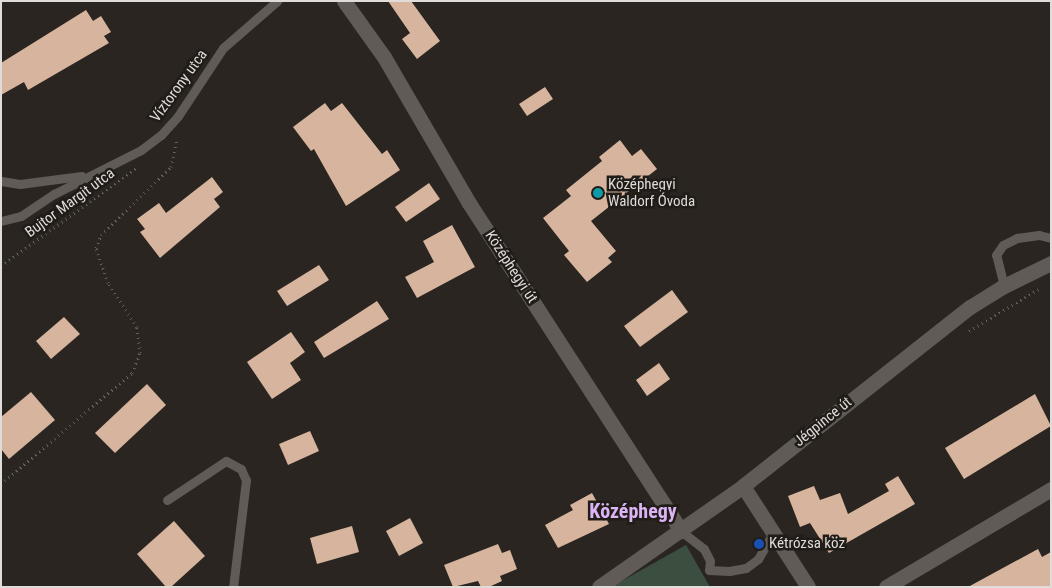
<!DOCTYPE html>
<html>
<head>
<meta charset="utf-8">
<style>
	body { margin:0 }
	#map { position:relative; width:1052px; height:588px; overflow:hidden; background:#2a2521; font-family:"Roboto Condensed",sans-serif }
	div>[style] { position:absolute }
	[style*='--x'] { left:calc(var(--x)*1px); top:calc(var(--y)*1px); width:calc(var(--w)*1px); rotate:calc(var(--a)*1deg) }
	.green>* { inset:0; background:#3b4e3f }
	.building>* { inset:0; background:#d6b49d }
	.path>* { height:3px; margin-top:-1.5px; transform-origin:0; background:repeating-linear-gradient(90deg,#635f5b 0 1px,transparent 0 5px) }
	.lane>* { height:9px; margin:-4.5px; padding:0 4.5px; transform-origin:4.5px; border-radius:4.5px; background:#605b57 }
	.street>* { height:15px; margin:-7.5px; padding:0 7.5px; transform-origin:7.5px; border-radius:7.5px; background:#605b57 }
	.dots>* { width:14px; height:14px; translate:-50% -50%; box-sizing:border-box; border:2px solid #201c18; border-radius:50% }
	span { translate:-50% -50%; white-space:nowrap; text-align:center; line-height:1.15; -webkit-text-stroke:5px #201c18; paint-order:stroke }
	.street-label { font-size:15px; color:#dfdcd9 }
	.poi-label { font-size:15px; color:#dfdcd9 }
	.left { translate:0 -50%; text-align:left }
	.district-label { font-size:20px; color:#dcb4f6; font-weight:700 }
	.frame { position:absolute; inset:0; border:2px solid #dfdcd9; pointer-events:none }
</style>
</head>
<body>
<div id="map">
	<div class="green">
		<div style="clip-path:polygon(686px 545px,710px 587px,611px 587px)"></div>
	</div>
	<div class="building">
		<div style="clip-path:polygon(388px 1px,411px 1px,440px 41px,417px 59px,402px 39px,410px 33px)"></div>
		<div style="clip-path:polygon(86px 10px,93px 21px,101px 16px,111px 32px,104px 36px,109px 43px,28px 90px,24px 82px,1px 95px,1px 63px)"></div>
		<div style="clip-path:polygon(545px 87px,553px 99px,527px 116px,519px 104px)"></div>
		<div style="clip-path:polygon(325px 103px,331px 111px,342px 103px,382px 154px,387px 150px,400px 170px,346px 206px,314px 149px,311px 151px,293px 127px)"></div>
		<div style="clip-path:polygon(620px 140px,632px 156px,641px 149px,657px 169px,591px 221px,616px 251px,608px 258px,612px 262px,587px 282px,564px 255px,569px 251px,543px 218px,571px 196px,566px 190px,602px 161px,599px 157px)"></div>
		<div style="clip-path:polygon(212px 177px,223px 192px,214px 199px,220px 207px,160px 258px,140px 232px,145px 229px,137px 219px,159px 203px,166px 213px)"></div>
		<div style="clip-path:polygon(429px 183px,440px 199px,406px 222px,395px 207px)"></div>
		<div style="clip-path:polygon(452px 225px,475px 267px,417px 298px,405px 277px,434px 262px,423px 241px)"></div>
		<div style="clip-path:polygon(319px 265px,329px 280px,287px 306px,277px 291px)"></div>
		<div style="clip-path:polygon(672px 290px,688px 312px,640px 347px,624px 326px)"></div>
		<div style="clip-path:polygon(377px 301px,389px 319px,324px 358px,314px 342px)"></div>
		<div style="clip-path:polygon(64px 317px,80px 334px,51px 359px,36px 341px)"></div>
		<div style="clip-path:polygon(291px 332px,305px 352px,290px 363px,301px 380px,272px 399px,247px 362px)"></div>
		<div style="clip-path:polygon(659px 363px,670px 379px,647px 396px,636px 380px)"></div>
		<div style="clip-path:polygon(147px 384px,166px 405px,115px 453px,95px 433px)"></div>
		<div style="clip-path:polygon(31px 392px,55px 420px,9px 459px,1px 449px,1px 417px)"></div>
		<div style="clip-path:polygon(1035px 394px,1051px 426px,964px 479px,945px 448px)"></div>
		<div style="clip-path:polygon(310px 431px,319px 451px,288px 465px,279px 444px)"></div>
		<div style="clip-path:polygon(898px 476px,915px 504px,829px 553px,810px 523px,800px 527px,788px 496px,814px 486px,820px 500px,840px 493px,848px 514px,889px 491px,885px 484px)"></div>
		<div style="clip-path:polygon(592px 493px,609px 524px,558px 548px,545px 525px,573px 510px,570px 505px)"></div>
		<div style="clip-path:polygon(410px 518px,423px 543px,399px 556px,386px 531px)"></div>
		<div style="clip-path:polygon(174px 521px,205px 556px,171px 587px,166px 587px,137px 554px)"></div>
		<div style="clip-path:polygon(352px 526px,359px 552px,317px 564px,310px 538px)"></div>
		<div style="clip-path:polygon(498px 544px,502px 553px,510px 550px,517px 569px,500px 576px,502px 581px,489px 587px,481px 587px,478px 581px,453px 587px,444px 565px)"></div>
		<div style="clip-path:polygon(1038px 549px,1042px 557px,1051px 552px,1051px 587px,968px 587px)"></div>
	</div>
	<div class="path">
		<div style="--x:1;--y:266;--w:167;--a:-36"></div>
		<div style="--x:969;--y:331;--w:82;--a:-31"></div>
		<div style="--x:1;--y:484;--w:172;--a:-40.3"></div>
		<div style="--x:132;--y:373;--w:22;--a:-68"></div>
		<div style="--x:140;--y:353;--w:26;--a:-97"></div>
		<div style="--x:137;--y:327;--w:53;--a:-123.4"></div>
		<div style="--x:108;--y:283;--w:37;--a:-109"></div>
		<div style="--x:96;--y:248;--w:14;--a:-69"></div>
		<div style="--x:101;--y:235;--w:98;--a:-44.2"></div>
		<div style="--x:171;--y:167;--w:30;--a:-78"></div>
	</div>
	<div class="lane">
		<div style="--x:1;--y:181;--w:19;--a:9"></div>
		<div style="--x:20;--y:184;--w:62;--a:-7.5"></div>
		<div style="--x:1;--y:221;--w:21;--a:-14"></div>
		<div style="--x:21;--y:216;--w:40;--a:-34"></div>
		<div style="--x:54;--y:194;--w:97;--a:-26.8"></div>
		<div style="--x:141;--y:150;--w:25;--a:-37"></div>
		<div style="--x:161;--y:135;--w:25;--a:-48"></div>
		<div style="--x:178;--y:116;--w:82;--a:-56.5"></div>
		<div style="--x:223;--y:48;--w:72;--a:-41"></div>
		<div style="--x:1004;--y:286;--w:32;--a:-104"></div>
		<div style="--x:996;--y:255;--w:12;--a:-55"></div>
		<div style="--x:1003;--y:245;--w:16;--a:-27"></div>
		<div style="--x:1017;--y:238;--w:22;--a:-8"></div>
		<div style="--x:1039;--y:235;--w:12;--a:14"></div>
		<div style="--x:167;--y:500;--w:71;--a:-33.5"></div>
		<div style="--x:226;--y:461;--w:17;--a:28"></div>
		<div style="--x:241;--y:469;--w:12;--a:66"></div>
		<div style="--x:246;--y:480;--w:108;--a:96.9"></div>
		<div style="--x:681;--y:531;--w:29;--a:38"></div>
		<div style="--x:704;--y:549;--w:13;--a:63"></div>
		<div style="--x:710;--y:561;--w:9;--a:96"></div>
		<div style="--x:709;--y:570;--w:20;--a:3"></div>
		<div style="--x:729;--y:571;--w:17;--a:-10"></div>
		<div style="--x:746;--y:568;--w:15;--a:-37"></div>
		<div style="--x:758;--y:559;--w:32;--a:-60"></div>
	</div>
	<div class="street">
		<div style="--x:344;--y:1;--w:69;--a:54.5"></div>
		<div style="--x:384;--y:57;--w:169;--a:59.8"></div>
		<div style="--x:469;--y:203;--w:391;--a:57.1"></div>
		<div style="--x:743;--y:486;--w:120;--a:57.2"></div>
		<div style="--x:599;--y:587;--w:176;--a:-35"></div>
		<div style="--x:743;--y:486;--w:289;--a:-38.3"></div>
		<div style="--x:970;--y:307;--w:40;--a:-32"></div>
		<div style="--x:1004;--y:286;--w:52;--a:-26.1"></div>
		<div style="--x:886;--y:587;--w:192;--a:-30.7"></div>
	</div>
	<div class="dots">
		<div style="left:598px;top:193px;background:#0f9aa8"></div>
		<div style="left:759px;top:544px;background:#1a4fb4"></div>
	</div>
	<div class="street-label">
		<span style="left:179px;top:86px;rotate:-54deg">Víztorony utca</span>
		<span style="left:70px;top:203px;rotate:-36deg">Bujtor Margit utca</span>
		<span style="left:511px;top:267px;rotate:57deg">Középhegyi út</span>
		<span style="left:823px;top:422px;rotate:-39deg">Jégpince út</span>
	</div>
	<div class="poi-label">
		<span class="left" style="left:608px;top:193px">Középhegyi<br>Waldorf Óvoda</span>
		<span class="left" style="left:769px;top:544px">Kétrózsa köz</span>
	</div>
	<div class="district-label">
		<span style="left:633px;top:511px">Középhegy</span>
	</div>
	<div class="frame"></div>
</div>
</body>
</html>
